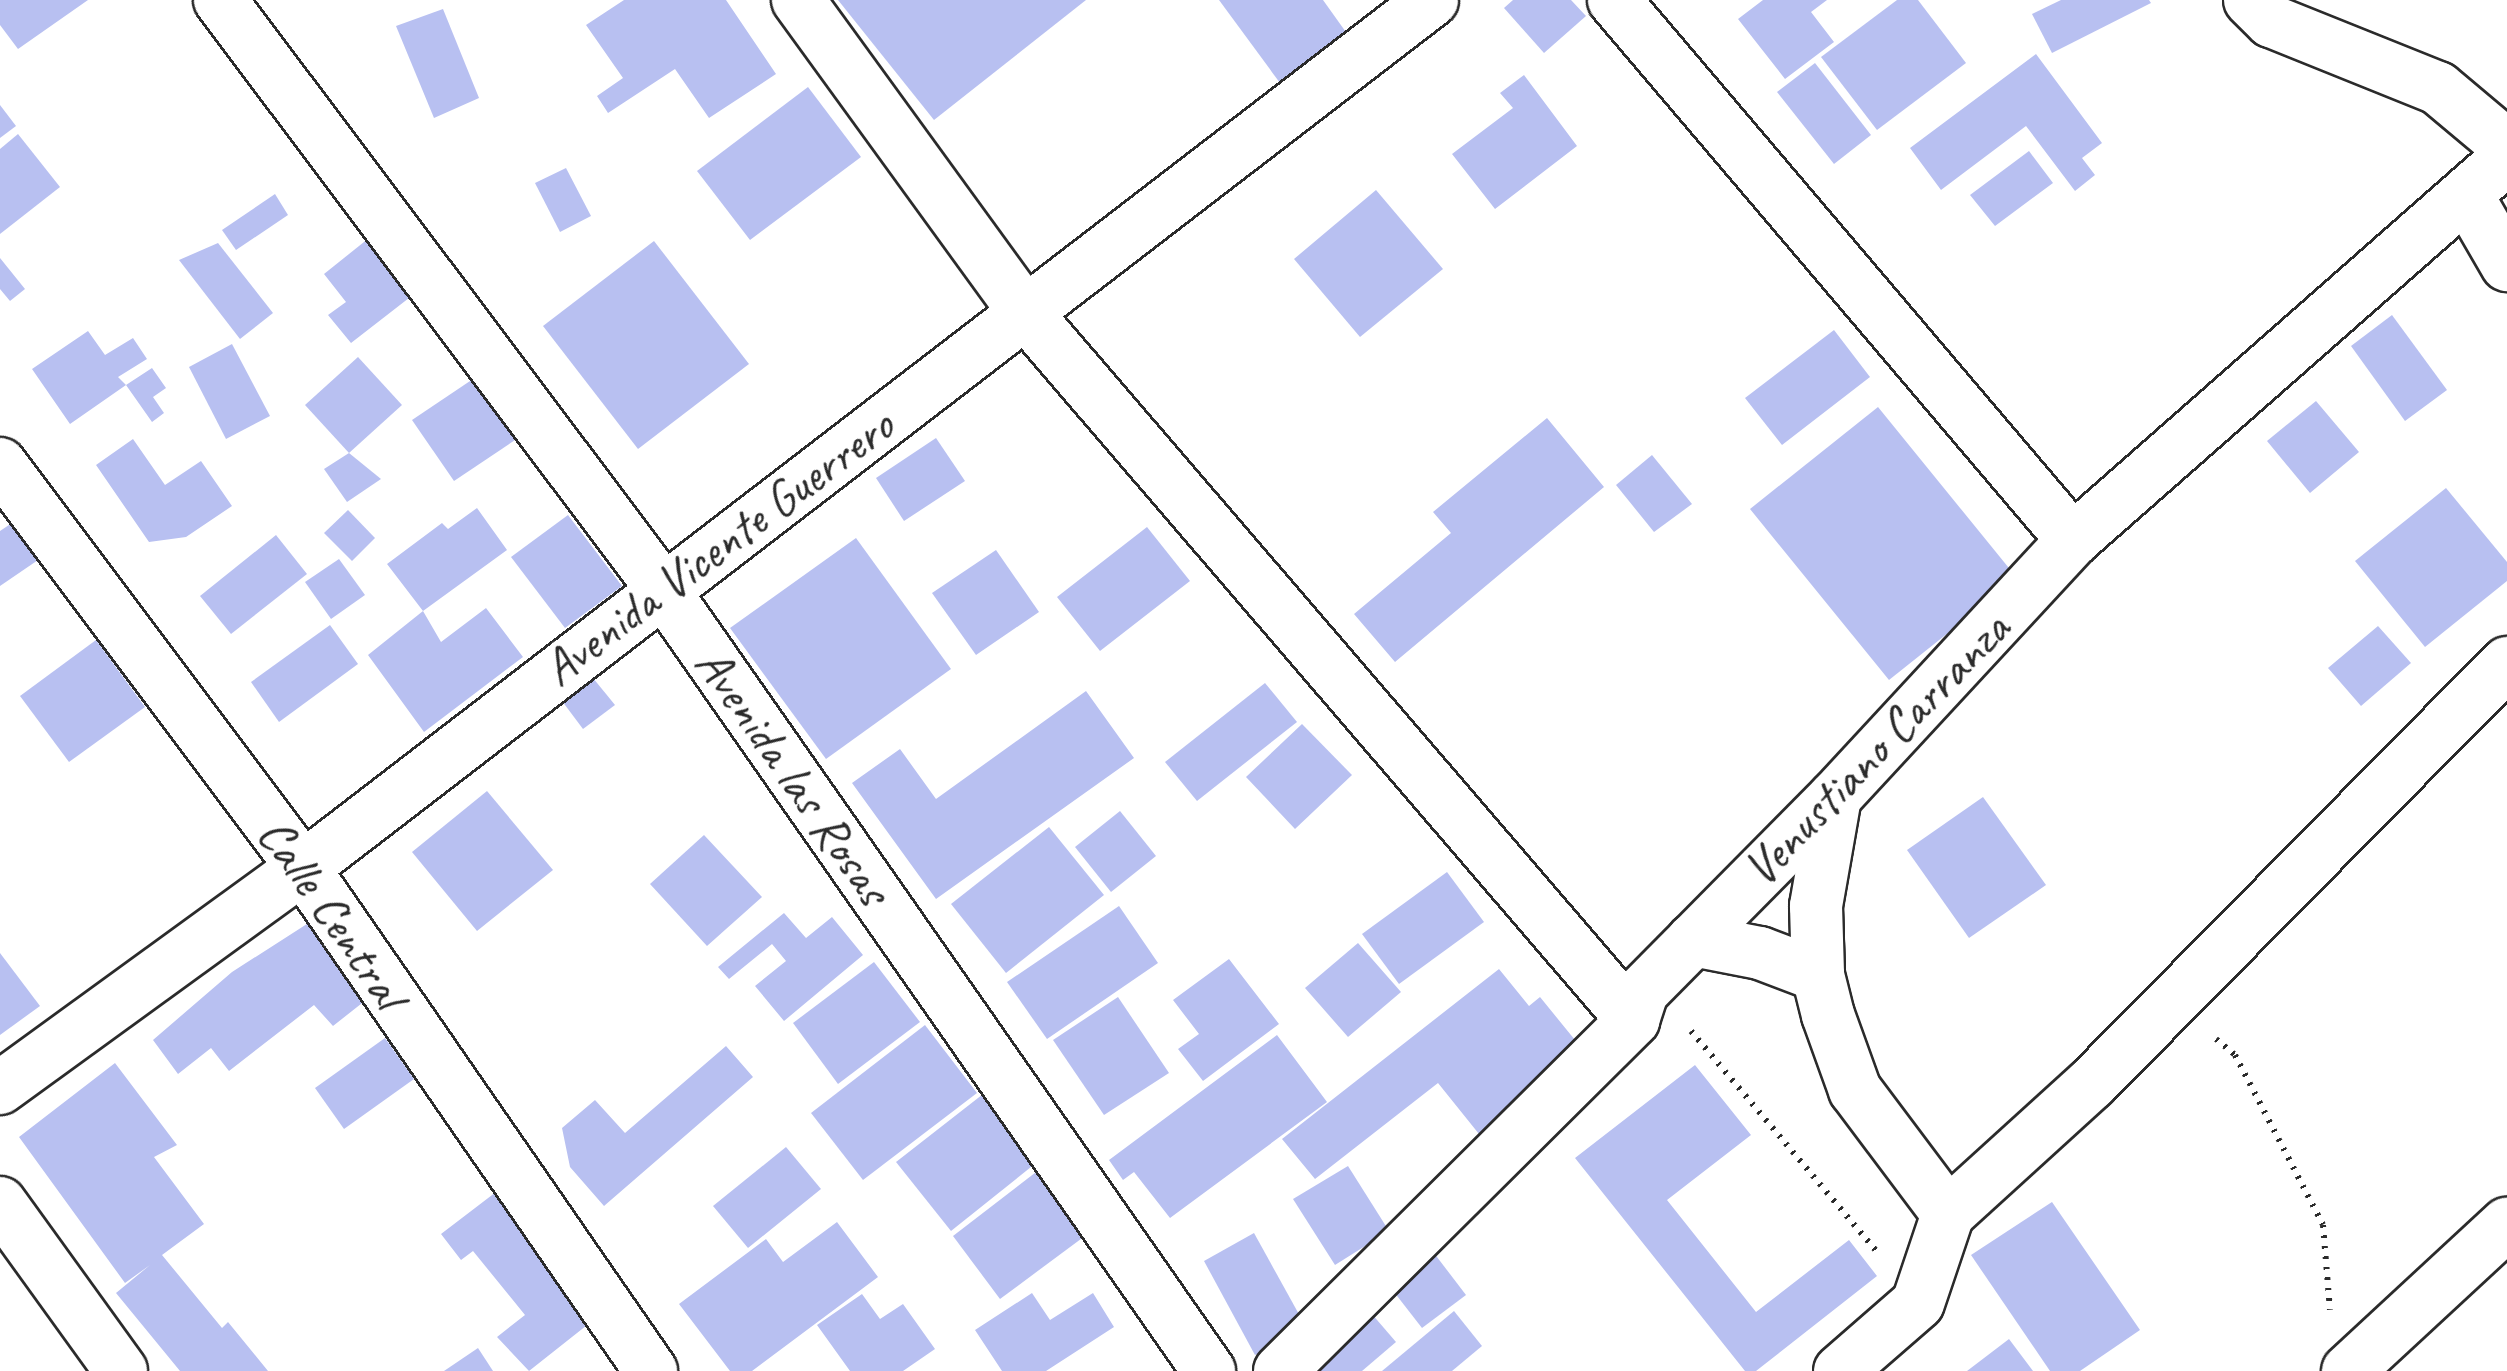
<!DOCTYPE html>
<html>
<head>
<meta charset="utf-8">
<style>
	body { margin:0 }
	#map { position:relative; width:2507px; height:1371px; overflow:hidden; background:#fff; font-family:Caveat,sans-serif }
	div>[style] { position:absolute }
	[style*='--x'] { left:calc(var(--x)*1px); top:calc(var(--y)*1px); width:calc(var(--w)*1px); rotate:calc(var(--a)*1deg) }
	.building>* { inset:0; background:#b8c0f1 }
	.path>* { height:6px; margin-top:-3px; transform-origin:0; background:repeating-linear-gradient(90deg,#2b2b2b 0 2.5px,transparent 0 10.5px) }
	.roads { filter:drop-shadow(2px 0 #2b2b2b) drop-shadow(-2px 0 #2b2b2b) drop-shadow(0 2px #2b2b2b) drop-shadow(0 -2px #2b2b2b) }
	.minor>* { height:52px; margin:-26px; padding:0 26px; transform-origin:26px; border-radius:26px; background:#fff }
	span { translate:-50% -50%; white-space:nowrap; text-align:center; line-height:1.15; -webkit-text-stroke:10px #fff; paint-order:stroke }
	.street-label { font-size:50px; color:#2b2b2b }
</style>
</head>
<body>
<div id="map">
	<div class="building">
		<div style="clip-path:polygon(0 0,88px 0,18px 49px,0 25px)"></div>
		<div style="clip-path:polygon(624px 0,726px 0,776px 74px,709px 118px,675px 69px,608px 113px,597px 96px,623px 78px,586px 25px)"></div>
		<div style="clip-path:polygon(838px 0,1086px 0,934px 120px)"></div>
		<div style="clip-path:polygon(1219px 0,1323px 0,1348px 35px,1280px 83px)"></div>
		<div style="clip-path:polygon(1513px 0,1571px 0,1586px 16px,1544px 53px,1504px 8px)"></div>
		<div style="clip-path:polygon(1763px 0,1827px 0,1811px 12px,1834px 42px,1785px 79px,1738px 19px)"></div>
		<div style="clip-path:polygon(1897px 0,1918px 0,1966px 63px,1877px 130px,1821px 57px)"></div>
		<div style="clip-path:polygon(2061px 0,2149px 0,2151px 3px,2052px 53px,2032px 14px)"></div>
		<div style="clip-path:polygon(443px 9px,479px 98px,434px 118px,396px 26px)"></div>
		<div style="clip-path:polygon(2036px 54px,2102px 143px,2082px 158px,2095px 175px,2075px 191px,2026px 126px,1941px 190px,1910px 148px)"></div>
		<div style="clip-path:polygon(1815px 63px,1871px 135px,1834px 164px,1777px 92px)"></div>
		<div style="clip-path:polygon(1524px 75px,1577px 146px,1495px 209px,1452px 154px,1513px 108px,1500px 93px)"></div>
		<div style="clip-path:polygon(808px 87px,861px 157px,750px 240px,697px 171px)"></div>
		<div style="clip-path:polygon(0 105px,16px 126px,0 138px)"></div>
		<div style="clip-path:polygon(18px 134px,60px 187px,0 234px,0 149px)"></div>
		<div style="clip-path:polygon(2029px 151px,2053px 183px,1995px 226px,1970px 195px)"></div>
		<div style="clip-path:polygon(566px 168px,591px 216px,560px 232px,535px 183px)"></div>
		<div style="clip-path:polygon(1376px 190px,1443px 269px,1360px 337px,1294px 259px)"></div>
		<div style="clip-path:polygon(275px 194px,288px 215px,236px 250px,222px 230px)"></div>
		<div style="clip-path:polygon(374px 234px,418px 291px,351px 343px,328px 315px,346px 302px,324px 274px)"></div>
		<div style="clip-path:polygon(654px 241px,749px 364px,638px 449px,543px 326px)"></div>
		<div style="clip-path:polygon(218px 243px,273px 313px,240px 339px,179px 260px)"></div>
		<div style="clip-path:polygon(0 258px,25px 289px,10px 301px,0 289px)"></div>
		<div style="clip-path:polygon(2392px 315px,2447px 390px,2405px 421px,2351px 346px)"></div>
		<div style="clip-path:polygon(1834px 330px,1870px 377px,1782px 445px,1745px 398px)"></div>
		<div style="clip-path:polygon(88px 331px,105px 355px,133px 338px,147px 359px,118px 377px,126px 385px,152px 368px,166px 388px,153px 397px,164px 413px,152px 422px,126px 385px,70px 424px,32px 369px)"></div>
		<div style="clip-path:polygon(232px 344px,270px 416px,226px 439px,189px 367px)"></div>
		<div style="clip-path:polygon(358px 357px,402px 405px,349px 453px,305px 405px)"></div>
		<div style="clip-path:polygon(476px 377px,518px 438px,454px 481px,412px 420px)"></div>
		<div style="clip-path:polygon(2316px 401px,2359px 452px,2310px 493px,2267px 441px)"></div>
		<div style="clip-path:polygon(1878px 407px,2017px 578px,1889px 680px,1750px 509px)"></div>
		<div style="clip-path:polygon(1547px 418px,1604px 487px,1395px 662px,1354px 614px,1451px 533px,1433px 512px)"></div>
		<div style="clip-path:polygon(936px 438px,965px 481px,904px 521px,876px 478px)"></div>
		<div style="clip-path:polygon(133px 439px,165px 485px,201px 461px,232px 506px,186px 537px,149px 542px,96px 465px)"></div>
		<div style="clip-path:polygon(349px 453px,381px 479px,347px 502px,324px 469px)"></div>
		<div style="clip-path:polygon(1652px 455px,1692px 504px,1654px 532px,1616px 485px)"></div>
		<div style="clip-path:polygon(2446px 488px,2507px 562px,2507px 581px,2425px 647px,2355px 561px)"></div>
		<div style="clip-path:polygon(477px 508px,507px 550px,423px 611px,387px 564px,442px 523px,448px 529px)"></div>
		<div style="clip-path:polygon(348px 510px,375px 538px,352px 561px,324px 533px)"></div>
		<div style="clip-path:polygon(568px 515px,622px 586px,565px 628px,511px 557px)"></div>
		<div style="clip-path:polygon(15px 521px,41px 558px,0 586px,0 531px)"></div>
		<div style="clip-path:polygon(1147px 527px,1190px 581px,1100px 651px,1057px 597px)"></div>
		<div style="clip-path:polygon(276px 535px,307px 574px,231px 634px,200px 596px)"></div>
		<div style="clip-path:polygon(856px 538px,951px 669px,826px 759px,730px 628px)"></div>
		<div style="clip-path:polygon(996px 550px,1039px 612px,976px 655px,932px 593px)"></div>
		<div style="clip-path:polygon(339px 559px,365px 595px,331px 619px,305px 582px)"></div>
		<div style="clip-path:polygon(486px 608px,523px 657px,424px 732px,368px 655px,423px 611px,441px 642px)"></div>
		<div style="clip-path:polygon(330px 625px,358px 664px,279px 722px,251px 682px)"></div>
		<div style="clip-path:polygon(2378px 626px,2411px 663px,2361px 706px,2328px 668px)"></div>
		<div style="clip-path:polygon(96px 640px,145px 707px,69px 762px,20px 696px)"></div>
		<div style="clip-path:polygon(593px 678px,615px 705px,583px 729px,562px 701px)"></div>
		<div style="clip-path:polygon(1265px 683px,1297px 722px,1197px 801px,1165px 762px)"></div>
		<div style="clip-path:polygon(1086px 691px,1134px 758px,936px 899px,852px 783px,900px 749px,936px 799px)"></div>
		<div style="clip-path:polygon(1302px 724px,1352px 775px,1295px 829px,1246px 777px)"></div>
		<div style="clip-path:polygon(487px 791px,553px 870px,477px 931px,412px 852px)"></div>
		<div style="clip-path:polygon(1983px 797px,2046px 885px,1969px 938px,1907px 850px)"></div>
		<div style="clip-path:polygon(1120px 811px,1156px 856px,1111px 892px,1075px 847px)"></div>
		<div style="clip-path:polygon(1049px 827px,1104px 895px,1006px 973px,951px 904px)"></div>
		<div style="clip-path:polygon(704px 835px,762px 897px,707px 946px,650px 884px)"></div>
		<div style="clip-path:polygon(1447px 872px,1484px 922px,1399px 984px,1362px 934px)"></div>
		<div style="clip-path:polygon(1119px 906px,1158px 963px,1047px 1039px,1007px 982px)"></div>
		<div style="clip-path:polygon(784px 913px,806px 938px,832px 917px,863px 955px,784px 1021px,755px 986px,786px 961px,772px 944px,729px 979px,718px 967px)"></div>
		<div style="clip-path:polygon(310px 922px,366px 1000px,333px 1026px,314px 1005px,229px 1071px,211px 1048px,178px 1074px,153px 1040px,232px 972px)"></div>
		<div style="clip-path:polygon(1358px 943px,1401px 992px,1348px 1037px,1305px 988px)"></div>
		<div style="clip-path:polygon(0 953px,40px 1006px,0 1035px)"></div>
		<div style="clip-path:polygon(1229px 959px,1279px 1024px,1203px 1081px,1178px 1049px,1199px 1034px,1173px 1000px)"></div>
		<div style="clip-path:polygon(874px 962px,920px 1022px,838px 1084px,793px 1023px)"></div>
		<div style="clip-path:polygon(1499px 969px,1529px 1006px,1540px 997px,1588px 1056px,1483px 1139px,1438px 1083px,1315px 1179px,1282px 1139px)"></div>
		<div style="clip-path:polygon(1118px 997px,1169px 1073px,1104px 1115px,1053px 1040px)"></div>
		<div style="clip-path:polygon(925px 1025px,977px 1093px,863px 1180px,811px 1113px)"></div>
		<div style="clip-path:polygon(1277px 1035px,1327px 1102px,1170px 1218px,1134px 1172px,1123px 1180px,1109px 1160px)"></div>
		<div style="clip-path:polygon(385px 1038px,414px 1079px,344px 1129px,315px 1088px)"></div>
		<div style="clip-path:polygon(726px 1046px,753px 1077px,604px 1206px,570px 1167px,562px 1128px,595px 1100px,625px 1133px)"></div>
		<div style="clip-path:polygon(115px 1063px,177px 1145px,154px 1157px,204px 1224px,162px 1255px,222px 1328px,228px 1322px,268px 1371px,180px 1371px,116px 1293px,150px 1265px,125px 1283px,19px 1137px)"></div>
		<div style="clip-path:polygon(1695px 1065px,1751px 1135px,1667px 1200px,1756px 1312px,1849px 1240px,1877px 1276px,1756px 1371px,1745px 1371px,1575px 1158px)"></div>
		<div style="clip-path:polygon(987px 1091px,1041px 1159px,951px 1231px,896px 1162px)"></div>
		<div style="clip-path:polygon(786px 1147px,821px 1189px,748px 1248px,713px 1206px)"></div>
		<div style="clip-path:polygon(1348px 1166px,1389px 1231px,1335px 1265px,1293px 1199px)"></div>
		<div style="clip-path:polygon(1040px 1169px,1089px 1233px,1000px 1299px,953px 1236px)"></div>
		<div style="clip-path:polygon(496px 1192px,596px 1318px,529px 1371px,497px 1337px,525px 1315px,473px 1251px,461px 1260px,441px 1234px)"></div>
		<div style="clip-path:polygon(2052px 1202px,2140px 1330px,2080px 1371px,2050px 1371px,1971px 1255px)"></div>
		<div style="clip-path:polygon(837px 1222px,878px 1277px,752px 1371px,730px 1371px,679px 1304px,766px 1239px,783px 1262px)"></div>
		<div style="clip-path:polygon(1254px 1233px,1306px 1327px,1255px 1355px,1204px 1261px)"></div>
		<div style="clip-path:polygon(1424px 1240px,1466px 1295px,1422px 1328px,1380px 1274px)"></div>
		<div style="clip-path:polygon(1032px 1293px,1050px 1320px,1093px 1293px,1114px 1327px,1046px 1371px,1002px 1371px,975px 1330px)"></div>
		<div style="clip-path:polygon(862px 1294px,880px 1319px,903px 1304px,935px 1349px,903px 1371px,850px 1371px,817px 1325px)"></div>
		<div style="clip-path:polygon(1365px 1306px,1396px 1342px,1362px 1371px,1289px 1371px)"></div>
		<div style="clip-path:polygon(1454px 1311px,1482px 1346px,1452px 1371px,1382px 1371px)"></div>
		<div style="clip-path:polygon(2009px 1339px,2033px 1371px,1967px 1371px)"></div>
		<div style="clip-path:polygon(478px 1348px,493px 1371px,444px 1371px)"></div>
	</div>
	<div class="path">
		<div style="--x:1691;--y:1031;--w:287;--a:49.9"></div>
		<div style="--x:2216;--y:1039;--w:25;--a:40"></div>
		<div style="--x:2235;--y:1055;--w:191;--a:62.6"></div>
		<div style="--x:2323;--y:1225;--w:85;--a:85.3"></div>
	</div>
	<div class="roads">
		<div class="minor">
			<div style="--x:220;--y:0;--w:734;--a:53.08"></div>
			<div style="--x:661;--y:587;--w:957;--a:55.05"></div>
			<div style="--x:798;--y:0;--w:383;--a:54"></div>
			<div style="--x:1023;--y:310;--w:936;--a:49.33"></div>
			<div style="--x:1614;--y:0;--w:709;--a:49.64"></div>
			<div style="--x:2250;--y:0;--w:30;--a:45"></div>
			<div style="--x:2271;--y:21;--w:180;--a:21.9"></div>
			<div style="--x:2438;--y:88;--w:90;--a:40"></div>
			<div style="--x:2467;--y:196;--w:80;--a:59.9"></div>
			<div style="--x:0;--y:464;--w:505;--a:53.13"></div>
			<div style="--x:303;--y:868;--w:612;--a:55.32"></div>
			<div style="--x:1835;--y:797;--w:111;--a:99.9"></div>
			<div style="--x:1816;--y:906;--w:69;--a:88.3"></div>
			<div style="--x:1818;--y:975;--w:41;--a:76"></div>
			<div style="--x:1828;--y:1015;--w:80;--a:70.2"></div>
			<div style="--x:1855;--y:1090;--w:155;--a:53.1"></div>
			<div style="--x:1693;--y:940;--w:68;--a:11"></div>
			<div style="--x:1760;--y:953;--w:62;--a:20.8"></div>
			<div style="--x:0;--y:1088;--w:374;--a:-36"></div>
			<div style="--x:303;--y:868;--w:1424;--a:-37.55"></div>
			<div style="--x:0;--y:1203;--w:207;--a:54.2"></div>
			<div style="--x:1280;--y:1371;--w:498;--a:-44.8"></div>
			<div style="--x:1633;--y:1020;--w:29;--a:-72"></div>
			<div style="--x:1642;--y:992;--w:274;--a:-45.3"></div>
			<div style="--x:1835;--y:797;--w:350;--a:-47.2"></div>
			<div style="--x:2073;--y:540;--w:578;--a:-41.35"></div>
			<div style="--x:1840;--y:1371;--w:103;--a:-41.1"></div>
			<div style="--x:1918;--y:1303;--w:94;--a:-71.4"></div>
			<div style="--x:1948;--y:1214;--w:193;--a:-42.3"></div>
			<div style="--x:2091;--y:1084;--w:592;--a:-45.34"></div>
			<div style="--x:2348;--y:1371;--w:217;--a:-42.8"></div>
		</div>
	</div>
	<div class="street-label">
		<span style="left:718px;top:547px;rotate:-37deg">Avenida Vicente Guerrero</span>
		<span style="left:1876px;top:749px;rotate:-46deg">Venustiano Carranza</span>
		<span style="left:793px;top:776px;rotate:55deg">Avenida las Rosas</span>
		<span style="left:332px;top:913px;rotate:55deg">Calle Central</span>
	</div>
</div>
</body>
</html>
